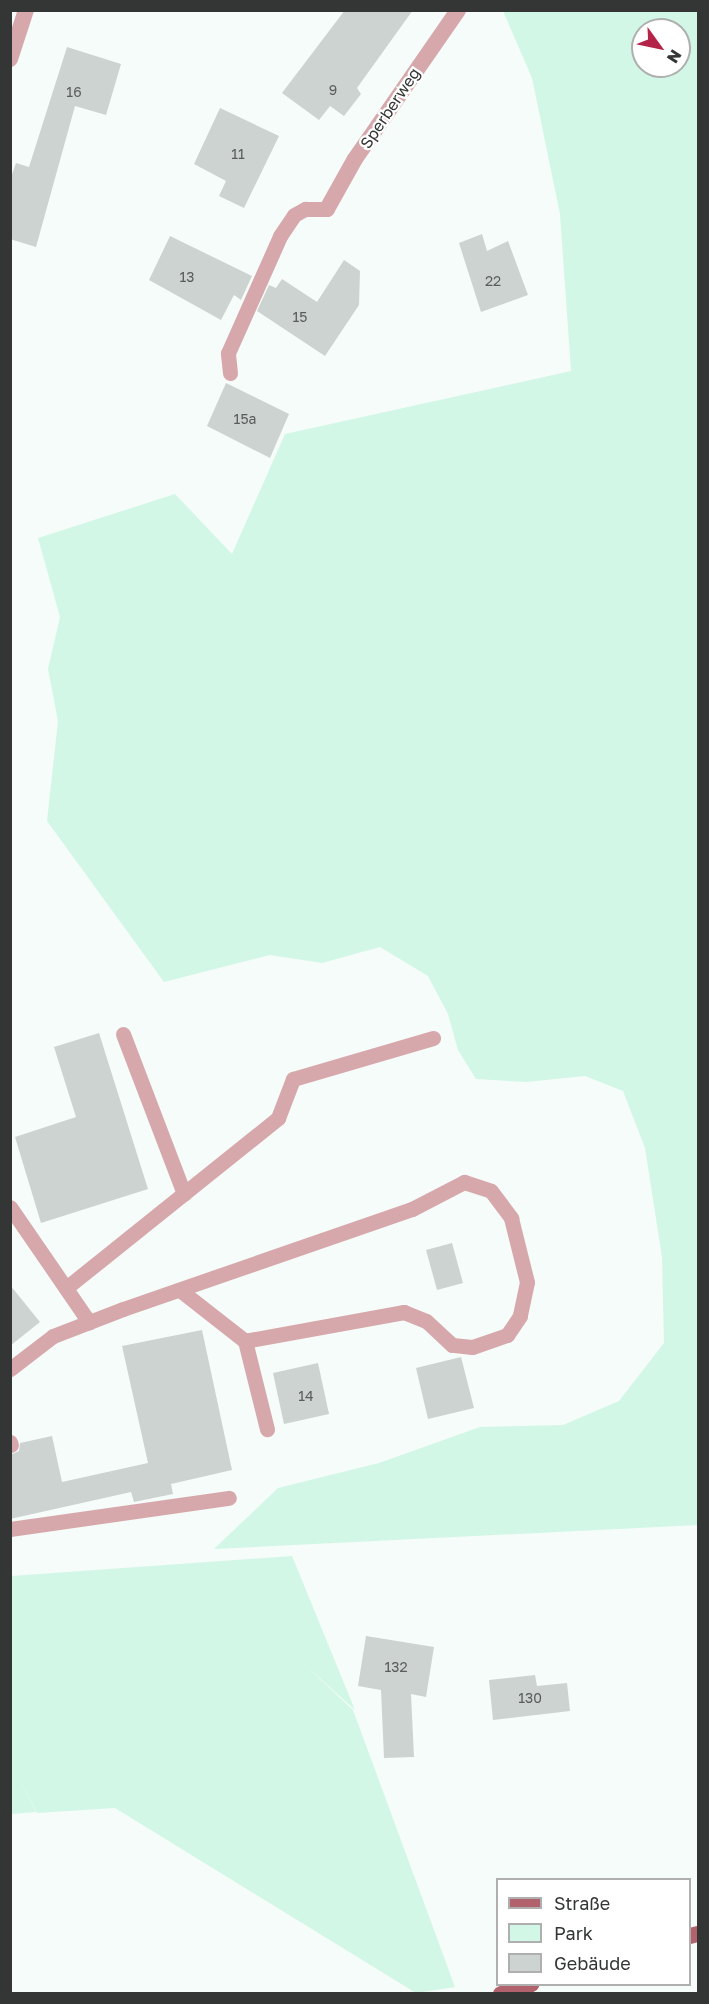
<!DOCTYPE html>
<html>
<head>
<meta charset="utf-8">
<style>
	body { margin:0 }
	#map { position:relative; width:709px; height:2004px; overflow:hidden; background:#f6fcf9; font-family:"Golos Text",sans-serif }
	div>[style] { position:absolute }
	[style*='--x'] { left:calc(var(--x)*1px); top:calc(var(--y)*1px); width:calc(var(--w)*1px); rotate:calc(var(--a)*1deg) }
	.green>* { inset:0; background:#d2f7e7 }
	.building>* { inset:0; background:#cdd3d0 }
	.service>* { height:15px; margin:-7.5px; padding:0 7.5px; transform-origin:7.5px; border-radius:7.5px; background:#d6a8ac }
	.minor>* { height:16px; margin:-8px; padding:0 8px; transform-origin:8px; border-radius:8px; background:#d6a8ac }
	.primary>* { height:16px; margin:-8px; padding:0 8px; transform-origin:8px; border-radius:8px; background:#b1626c }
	span { translate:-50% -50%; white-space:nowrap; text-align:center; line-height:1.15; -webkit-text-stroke:4.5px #fff; paint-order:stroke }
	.number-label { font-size:14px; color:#5a5d5c }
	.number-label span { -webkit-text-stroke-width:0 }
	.street-label { font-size:16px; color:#343635 }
	.frame { position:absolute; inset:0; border:12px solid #343635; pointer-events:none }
	.legend { position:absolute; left:496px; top:1878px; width:195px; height:108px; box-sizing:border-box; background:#fff; border:2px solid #aeafae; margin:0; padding:8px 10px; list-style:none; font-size:18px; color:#343635 }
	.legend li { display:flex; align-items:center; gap:12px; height:30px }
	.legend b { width:30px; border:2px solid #aeafae }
	.north { position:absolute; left:631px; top:18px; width:60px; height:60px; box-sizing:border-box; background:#fff; border:2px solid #aeafae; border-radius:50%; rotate:123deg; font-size:16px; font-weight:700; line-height:24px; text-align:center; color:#343635 }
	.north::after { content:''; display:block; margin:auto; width:21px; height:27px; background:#b42348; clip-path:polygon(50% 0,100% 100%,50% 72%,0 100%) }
</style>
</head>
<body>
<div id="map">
	<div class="green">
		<div style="clip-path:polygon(evenodd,503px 11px,698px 11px,698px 1525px,214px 1549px,278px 1488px,379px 1463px,480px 1427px,563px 1425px,619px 1401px,664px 1343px,662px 1257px,645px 1148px,623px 1091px,585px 1076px,526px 1082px,476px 1079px,458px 1050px,448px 1014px,428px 976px,380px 947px,322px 963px,270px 955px,164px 982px,47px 821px,58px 721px,48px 669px,60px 617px,38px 538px,175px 494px,232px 554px,285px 434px,571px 371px,560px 214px,532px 78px,503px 11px,643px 30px,679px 30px,679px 66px,643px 66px,643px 30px)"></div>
		<div style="clip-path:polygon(292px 1556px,355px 1710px,305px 1665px,353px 1710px,455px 1987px,416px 1993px,115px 1808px,37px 1813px,17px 1774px,36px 1812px,11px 1814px,11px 1576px)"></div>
	</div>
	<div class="building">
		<div style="clip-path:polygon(345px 10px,413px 10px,357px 88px,361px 94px,344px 116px,330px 106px,319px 120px,282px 93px)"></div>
		<div style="clip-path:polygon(67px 47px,121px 64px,106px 115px,75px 106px,36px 247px,10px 239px,10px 180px,16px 163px,29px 167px)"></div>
		<div style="clip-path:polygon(220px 108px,279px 136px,244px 208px,219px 196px,226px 181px,194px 164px)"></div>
		<div style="clip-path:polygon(482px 234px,487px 251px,508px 241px,528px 295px,481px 312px,459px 243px)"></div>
		<div style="clip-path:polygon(170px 236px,252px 276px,241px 300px,234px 295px,221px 320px,149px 280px)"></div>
		<div style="clip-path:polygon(344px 260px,360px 271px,359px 305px,325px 356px,257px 311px,269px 285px,276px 288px,282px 279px,317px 302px)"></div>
		<div style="clip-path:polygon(226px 383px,289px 414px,270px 458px,207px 426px)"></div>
		<div style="clip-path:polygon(99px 1033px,148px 1189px,41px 1223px,15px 1137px,76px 1117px,54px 1047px)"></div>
		<div style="clip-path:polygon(452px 1243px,463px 1283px,437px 1290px,426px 1250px)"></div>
		<div style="clip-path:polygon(10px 1285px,40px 1322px,10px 1346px)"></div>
		<div style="clip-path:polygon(202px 1330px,232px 1470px,171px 1484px,173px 1494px,134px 1502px,131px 1492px,10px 1519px,10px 1455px,19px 1451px,20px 1443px,52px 1436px,62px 1482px,148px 1463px,122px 1346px)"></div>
		<div style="clip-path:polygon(461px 1357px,474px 1408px,428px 1419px,416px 1368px)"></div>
		<div style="clip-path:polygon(318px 1363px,329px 1414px,284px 1424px,273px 1373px)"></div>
		<div style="clip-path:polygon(366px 1636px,434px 1647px,426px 1697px,411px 1694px,414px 1757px,384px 1758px,381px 1690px,358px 1686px)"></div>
		<div style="clip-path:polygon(535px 1675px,537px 1686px,567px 1683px,570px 1711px,493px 1720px,489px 1680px)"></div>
	</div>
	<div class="service">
		<div style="--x:230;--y:373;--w:20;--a:-96"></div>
		<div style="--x:228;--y:353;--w:128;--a:-66"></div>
		<div style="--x:280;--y:236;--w:25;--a:-56"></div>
		<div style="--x:294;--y:215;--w:13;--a:-29"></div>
		<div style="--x:305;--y:209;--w:22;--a:0"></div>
		<div style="--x:123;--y:1034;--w:171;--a:69.1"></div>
		<div style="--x:10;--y:1207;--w:140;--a:55.5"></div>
		<div style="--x:66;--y:1288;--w:272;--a:-38.7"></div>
		<div style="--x:278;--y:1118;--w:42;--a:-69"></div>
		<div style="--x:293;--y:1079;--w:146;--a:-16.3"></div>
		<div style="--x:245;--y:1341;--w:91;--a:76"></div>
		<div style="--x:10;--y:1369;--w:54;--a:-37.5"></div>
		<div style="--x:53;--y:1336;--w:75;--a:-21.1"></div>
		<div style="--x:123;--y:1309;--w:306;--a:-19.1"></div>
		<div style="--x:412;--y:1209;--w:59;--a:-27.4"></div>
		<div style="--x:464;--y:1182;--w:28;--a:18"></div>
		<div style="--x:491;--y:1191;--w:34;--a:53"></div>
		<div style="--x:511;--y:1218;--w:66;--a:76"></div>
		<div style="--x:527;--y:1282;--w:35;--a:102"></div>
		<div style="--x:520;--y:1316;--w:23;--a:124"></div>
		<div style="--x:507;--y:1335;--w:37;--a:161"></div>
		<div style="--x:472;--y:1347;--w:20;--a:-174"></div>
		<div style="--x:452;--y:1345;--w:35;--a:-137"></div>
		<div style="--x:426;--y:1321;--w:24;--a:-158"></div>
		<div style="--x:404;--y:1312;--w:162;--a:169.7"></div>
		<div style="--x:245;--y:1341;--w:83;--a:-141.9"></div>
		<div style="--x:10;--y:1442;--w:3;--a:72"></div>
		<div style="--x:10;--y:1529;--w:221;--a:-8.1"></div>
	</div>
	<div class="minor">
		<div style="--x:10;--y:59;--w:52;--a:-71.9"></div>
		<div style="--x:327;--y:209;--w:57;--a:-60.8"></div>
		<div style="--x:355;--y:159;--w:181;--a:-55.3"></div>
	</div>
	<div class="primary">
		<div style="--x:690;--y:1936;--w:8;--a:-14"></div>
		<div style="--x:501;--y:1994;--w:32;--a:-18"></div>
	</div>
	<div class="number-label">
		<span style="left:333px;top:90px">9</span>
		<span style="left:74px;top:92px">16</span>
		<span style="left:238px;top:154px">11</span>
		<span style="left:187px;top:277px">13</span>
		<span style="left:493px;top:281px">22</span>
		<span style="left:300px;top:317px">15</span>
		<span style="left:245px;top:419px">15a</span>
		<span style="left:306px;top:1396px">14</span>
		<span style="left:396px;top:1667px">132</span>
		<span style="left:530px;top:1698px">130</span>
	</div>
	<div class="street-label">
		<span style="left:390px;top:108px;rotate:-56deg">Sperberweg</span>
	</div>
	<div class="frame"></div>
	<ul class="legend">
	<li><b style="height:8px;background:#b1626c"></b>Straße</li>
	<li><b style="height:16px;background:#d2f7e7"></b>Park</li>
	<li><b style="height:16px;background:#cdd3d0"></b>Gebäude</li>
	</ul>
	<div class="north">N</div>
</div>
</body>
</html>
